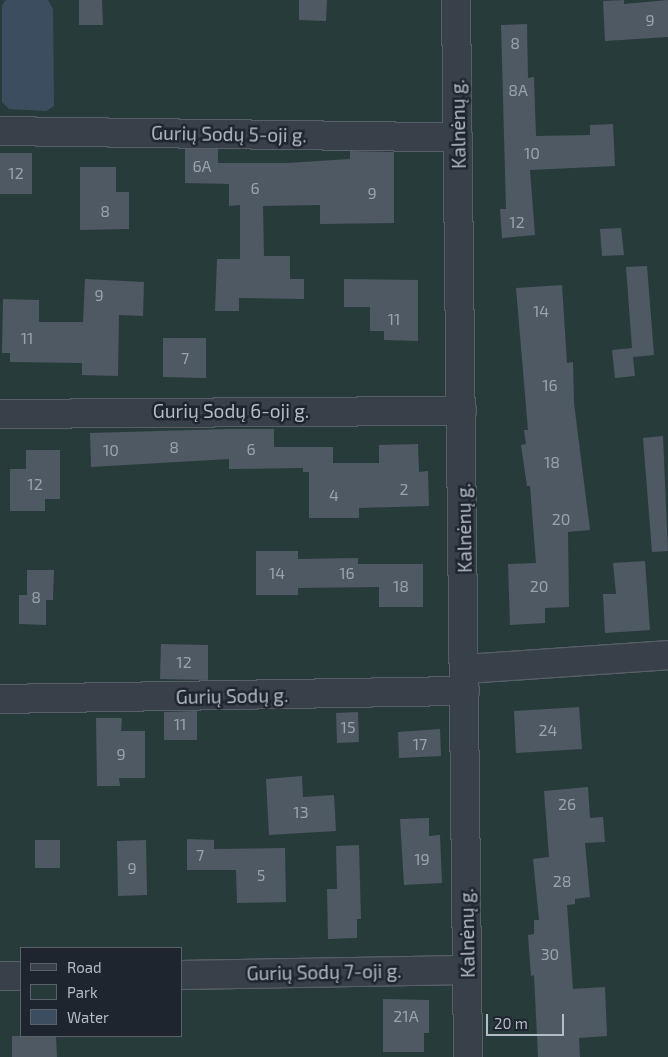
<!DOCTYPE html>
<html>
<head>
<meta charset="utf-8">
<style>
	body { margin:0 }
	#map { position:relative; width:668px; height:1057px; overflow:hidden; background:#252e39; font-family:"Exo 2",sans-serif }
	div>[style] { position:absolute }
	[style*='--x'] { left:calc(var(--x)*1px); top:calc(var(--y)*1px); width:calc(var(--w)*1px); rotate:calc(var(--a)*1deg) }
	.green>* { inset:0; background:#283b3b }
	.water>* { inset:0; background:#3c4d60 }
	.building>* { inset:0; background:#4e5964 }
	.roads { filter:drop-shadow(1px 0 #575e67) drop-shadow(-1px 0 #575e67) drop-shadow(0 1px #575e67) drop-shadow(0 -1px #575e67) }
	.street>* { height:28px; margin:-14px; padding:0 14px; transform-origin:14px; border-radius:14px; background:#384049 }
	span { translate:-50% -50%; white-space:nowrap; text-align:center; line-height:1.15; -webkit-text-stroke:5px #1e252e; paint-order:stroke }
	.number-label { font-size:16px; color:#9aa2ad }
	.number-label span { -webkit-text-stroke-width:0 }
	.street-label { font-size:19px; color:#b4bbc5 }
	.legend { position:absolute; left:20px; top:947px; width:162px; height:90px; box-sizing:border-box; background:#1e252e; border:1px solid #5a616a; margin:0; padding:6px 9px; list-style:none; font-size:15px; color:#b4bbc5 }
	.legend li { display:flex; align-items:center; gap:10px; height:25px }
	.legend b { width:25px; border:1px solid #5a616a }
	.scale { position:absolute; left:486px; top:1014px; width:78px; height:22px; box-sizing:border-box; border:2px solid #b4bbc5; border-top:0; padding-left:6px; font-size:15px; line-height:18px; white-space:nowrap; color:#b4bbc5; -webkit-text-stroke:4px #1e252e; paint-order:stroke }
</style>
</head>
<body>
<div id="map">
	<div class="green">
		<div style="clip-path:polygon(evenodd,0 0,668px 0,668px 1057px,0 1057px,0 0,21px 948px,181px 948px,181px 1036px,21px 1036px,21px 948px)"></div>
	</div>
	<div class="water">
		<div style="clip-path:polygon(6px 0,48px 0,53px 9px,54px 106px,46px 111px,9px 109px,2px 102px,2px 5px)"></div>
	</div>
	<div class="building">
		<div style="clip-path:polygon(79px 0,102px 0,103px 25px,79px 25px)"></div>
		<div style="clip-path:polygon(299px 0,327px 0,326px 21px,299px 20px)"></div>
		<div style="clip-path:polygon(624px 0,624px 4px,668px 0,668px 37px,605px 41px,603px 1px)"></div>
		<div style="clip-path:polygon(527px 24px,528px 78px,534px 77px,536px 136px,590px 135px,590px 125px,613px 124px,615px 166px,530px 170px,535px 235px,502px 238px,500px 209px,506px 209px,501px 25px)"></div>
		<div style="clip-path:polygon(185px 149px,218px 149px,218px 163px,287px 163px,350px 159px,350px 151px,394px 152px,394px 223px,320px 224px,320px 205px,263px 206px,264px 256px,290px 256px,290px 279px,304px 279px,304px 299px,239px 298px,239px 311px,215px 311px,217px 259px,240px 259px,240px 205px,229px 206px,229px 184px,185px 183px)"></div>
		<div style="clip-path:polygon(0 153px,32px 153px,32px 194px,0 194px)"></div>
		<div style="clip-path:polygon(80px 167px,116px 167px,116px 192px,129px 192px,129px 229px,80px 230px)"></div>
		<div style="clip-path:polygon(621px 228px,624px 255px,602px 256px,600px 229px)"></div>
		<div style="clip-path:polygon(647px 266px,654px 355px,633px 357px,635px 376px,615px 378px,612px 350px,632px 348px,626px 267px)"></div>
		<div style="clip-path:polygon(85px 279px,144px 282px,143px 316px,119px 315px,118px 376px,82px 375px,82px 363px,10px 362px,10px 353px,2px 353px,3px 299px,39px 300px,39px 322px,83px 322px)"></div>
		<div style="clip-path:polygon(344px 279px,418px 280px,418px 341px,384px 340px,384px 331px,370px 331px,370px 307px,344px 307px)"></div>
		<div style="clip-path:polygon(562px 285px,567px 363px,573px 362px,574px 403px,590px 530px,568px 532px,569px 607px,545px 608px,545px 623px,510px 625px,508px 564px,536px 563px,530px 486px,527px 486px,521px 445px,526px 444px,524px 430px,528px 430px,516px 288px)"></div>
		<div style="clip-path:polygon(163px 338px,206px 338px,206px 378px,163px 377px)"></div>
		<div style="clip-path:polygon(228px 429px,274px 429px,274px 447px,333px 447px,333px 463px,379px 463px,379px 445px,418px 444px,419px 472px,428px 471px,429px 506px,359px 508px,359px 518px,309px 518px,309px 472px,303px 472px,303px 468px,229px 469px,229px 459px,91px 467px,90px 433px)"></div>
		<div style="clip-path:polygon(663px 436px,668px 551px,652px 552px,643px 438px)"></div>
		<div style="clip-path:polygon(26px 450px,60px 450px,60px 499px,45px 499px,45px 511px,10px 511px,10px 469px,26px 469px)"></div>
		<div style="clip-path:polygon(256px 551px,298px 551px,298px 559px,358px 558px,358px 564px,423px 564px,423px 607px,379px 607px,379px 587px,298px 588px,298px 595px,256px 595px)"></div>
		<div style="clip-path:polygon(645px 561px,650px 630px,605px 633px,603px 594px,616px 594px,613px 563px)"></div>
		<div style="clip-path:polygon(27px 570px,54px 570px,53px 600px,46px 600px,46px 625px,19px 624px,19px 595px,27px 595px)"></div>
		<div style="clip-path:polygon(161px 644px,208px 645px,208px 680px,160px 679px)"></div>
		<div style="clip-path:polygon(579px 707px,582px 749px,516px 753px,514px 711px)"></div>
		<div style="clip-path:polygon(197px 711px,197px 740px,164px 740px,164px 712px)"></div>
		<div style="clip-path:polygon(358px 712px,359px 742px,337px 743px,336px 713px)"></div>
		<div style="clip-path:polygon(96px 718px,122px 718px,121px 731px,145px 731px,145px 778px,119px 778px,120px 786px,97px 786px)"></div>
		<div style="clip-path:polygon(440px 729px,441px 756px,399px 758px,398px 732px)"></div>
		<div style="clip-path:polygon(302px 776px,303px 797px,334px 795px,336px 831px,269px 835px,266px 779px)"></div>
		<div style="clip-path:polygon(588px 787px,590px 818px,603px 817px,605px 842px,585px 843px,590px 897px,575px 899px,575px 904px,567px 905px,573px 989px,605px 987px,607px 1036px,579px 1038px,580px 1057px,538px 1057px,534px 975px,531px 976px,528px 935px,534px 934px,534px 920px,539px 920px,533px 859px,549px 857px,544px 791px)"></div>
		<div style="clip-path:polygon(429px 818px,429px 836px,440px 835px,442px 883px,404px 885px,400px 819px)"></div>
		<div style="clip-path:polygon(187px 839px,214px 840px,214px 849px,285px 848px,286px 902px,237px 903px,236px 870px,187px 870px)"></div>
		<div style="clip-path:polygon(35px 840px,60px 840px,60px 868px,35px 868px)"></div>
		<div style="clip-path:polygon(146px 840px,147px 895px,118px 896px,117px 841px)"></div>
		<div style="clip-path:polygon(359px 845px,361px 919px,357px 919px,357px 938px,328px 939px,327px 889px,337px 889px,336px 846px)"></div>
		<div style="clip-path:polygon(383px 999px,429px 1000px,429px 1033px,424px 1033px,424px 1052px,383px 1052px)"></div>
		<div style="clip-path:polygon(12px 1036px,56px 1036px,57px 1057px,12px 1057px)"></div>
	</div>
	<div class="roads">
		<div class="street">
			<div style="--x:456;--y:0;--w:1057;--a:89.35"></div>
			<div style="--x:0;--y:131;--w:458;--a:0.8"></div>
			<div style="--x:0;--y:414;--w:462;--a:-0.4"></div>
			<div style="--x:465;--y:669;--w:203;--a:-3.9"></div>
			<div style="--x:0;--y:699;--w:465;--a:-1"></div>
			<div style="--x:181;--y:975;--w:286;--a:-1"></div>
			<div style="--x:0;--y:976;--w:21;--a:0"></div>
		</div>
	</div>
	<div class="number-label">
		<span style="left:650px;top:20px">9</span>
		<span style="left:515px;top:43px">8</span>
		<span style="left:518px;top:90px">8A</span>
		<span style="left:532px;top:153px">10</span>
		<span style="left:202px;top:166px">6A</span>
		<span style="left:16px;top:173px">12</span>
		<span style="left:255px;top:188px">6</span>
		<span style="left:372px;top:193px">9</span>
		<span style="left:105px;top:211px">8</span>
		<span style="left:517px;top:222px">12</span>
		<span style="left:99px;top:295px">9</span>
		<span style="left:541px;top:311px">14</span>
		<span style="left:394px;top:319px">11</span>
		<span style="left:27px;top:338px">11</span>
		<span style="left:185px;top:358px">7</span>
		<span style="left:550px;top:385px">16</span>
		<span style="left:174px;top:447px">8</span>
		<span style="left:251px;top:449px">6</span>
		<span style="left:111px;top:450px">10</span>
		<span style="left:552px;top:462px">18</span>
		<span style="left:35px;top:484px">12</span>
		<span style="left:404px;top:489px">2</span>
		<span style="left:334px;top:495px">4</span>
		<span style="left:561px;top:519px">20</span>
		<span style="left:277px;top:573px">14</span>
		<span style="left:347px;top:573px">16</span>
		<span style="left:401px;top:586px">18</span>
		<span style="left:539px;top:586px">20</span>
		<span style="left:36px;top:597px">8</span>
		<span style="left:184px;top:662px">12</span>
		<span style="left:180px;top:724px">11</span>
		<span style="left:348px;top:727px">15</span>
		<span style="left:548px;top:730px">24</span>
		<span style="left:420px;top:744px">17</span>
		<span style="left:121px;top:754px">9</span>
		<span style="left:567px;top:804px">26</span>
		<span style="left:301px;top:812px">13</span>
		<span style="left:200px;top:855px">7</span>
		<span style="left:422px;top:859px">19</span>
		<span style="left:132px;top:868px">9</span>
		<span style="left:261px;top:875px">5</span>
		<span style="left:562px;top:881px">28</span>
		<span style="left:550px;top:954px">30</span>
		<span style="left:406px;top:1016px">21A</span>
	</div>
	<div class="street-label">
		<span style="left:458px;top:124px;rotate:-91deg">Kalnėnų g.</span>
		<span style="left:229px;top:134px;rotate:1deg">Gurių Sodų 5-oji g.</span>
		<span style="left:231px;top:411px">Gurių Sodų 6-oji g.</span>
		<span style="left:464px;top:528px;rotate:-91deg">Kalnėnų g.</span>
		<span style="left:232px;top:696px;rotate:-1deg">Gurių Sodų g.</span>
		<span style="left:467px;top:933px;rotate:-91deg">Kalnėnų g.</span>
		<span style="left:324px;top:972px;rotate:-1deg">Gurių Sodų 7-oji g.</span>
	</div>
	<ul class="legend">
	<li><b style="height:6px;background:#384049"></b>Road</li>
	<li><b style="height:14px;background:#283b3b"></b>Park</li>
	<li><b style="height:14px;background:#3c4d60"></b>Water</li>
	</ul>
	<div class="scale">20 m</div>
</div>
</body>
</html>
